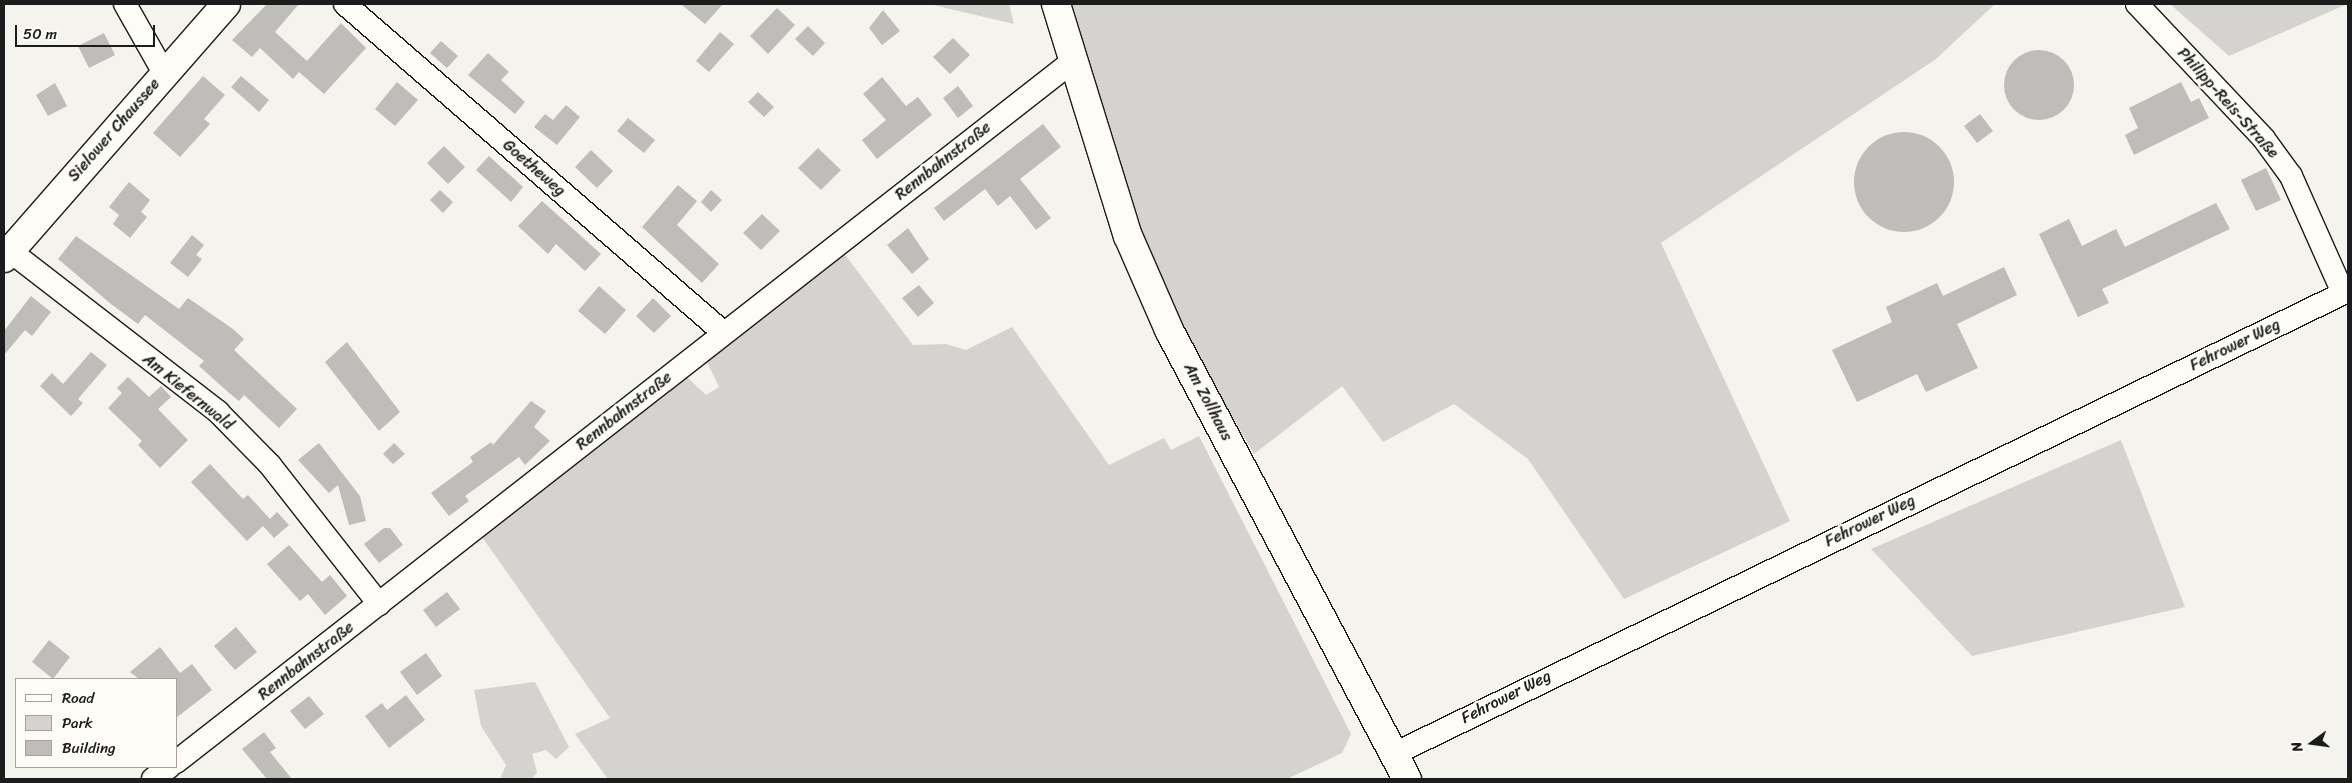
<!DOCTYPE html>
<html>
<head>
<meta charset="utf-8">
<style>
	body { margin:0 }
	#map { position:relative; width:2352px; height:783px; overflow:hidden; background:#f4f3ee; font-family:Sriracha,sans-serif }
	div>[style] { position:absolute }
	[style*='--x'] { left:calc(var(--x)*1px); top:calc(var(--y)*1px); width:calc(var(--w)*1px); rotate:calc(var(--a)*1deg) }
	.green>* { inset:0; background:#d4d3cf }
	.building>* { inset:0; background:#bebdba }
	.round { border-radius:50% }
	.roads { filter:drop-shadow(1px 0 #1c1c1c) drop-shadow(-1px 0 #1c1c1c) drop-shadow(0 1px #1c1c1c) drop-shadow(0 -1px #1c1c1c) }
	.street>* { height:22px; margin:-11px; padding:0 11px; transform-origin:11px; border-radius:11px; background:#fdfcf7 }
	.secondary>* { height:28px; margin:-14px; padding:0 14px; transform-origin:14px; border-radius:14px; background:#fdfcf7 }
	span { translate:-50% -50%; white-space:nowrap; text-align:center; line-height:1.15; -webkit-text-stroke:5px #fdfcf7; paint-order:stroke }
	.street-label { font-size:16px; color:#1c1c1c }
	.frame { position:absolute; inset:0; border:5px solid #1c1c1c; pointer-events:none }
	.legend { position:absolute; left:15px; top:678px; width:162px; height:90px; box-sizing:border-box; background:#fdfcf7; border:1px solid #a3a29f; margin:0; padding:6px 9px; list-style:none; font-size:15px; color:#1c1c1c }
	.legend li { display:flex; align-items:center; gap:10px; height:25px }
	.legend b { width:25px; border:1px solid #a3a29f }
	.north { position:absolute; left:2287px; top:718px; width:50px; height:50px; -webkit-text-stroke:4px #fdfcf7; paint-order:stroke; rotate:256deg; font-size:14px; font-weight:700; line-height:20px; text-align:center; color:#1c1c1c }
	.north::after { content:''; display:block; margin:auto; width:18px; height:22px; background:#1c1c1c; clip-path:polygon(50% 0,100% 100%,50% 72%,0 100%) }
	.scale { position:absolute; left:15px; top:25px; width:140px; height:22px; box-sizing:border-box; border:2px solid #1c1c1c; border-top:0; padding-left:6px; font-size:15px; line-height:18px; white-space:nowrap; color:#1c1c1c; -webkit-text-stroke:4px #fdfcf7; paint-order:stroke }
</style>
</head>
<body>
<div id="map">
	<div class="green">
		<div style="clip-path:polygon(929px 4px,1009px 4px,1014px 24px)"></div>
		<div style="clip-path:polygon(1065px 4px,1995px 4px,1936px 59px,1661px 243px,1790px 521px,1624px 599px,1528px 459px,1454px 404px,1383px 442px,1342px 386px,1254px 454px,1171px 310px,1122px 187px)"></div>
		<div style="clip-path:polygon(2170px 4px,2347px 4px,2229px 56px)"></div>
		<div style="clip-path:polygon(843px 252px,913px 345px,946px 344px,966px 350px,1012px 327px,1109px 465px,1164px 438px,1171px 450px,1199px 436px,1351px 734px,1342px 753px,1287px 779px,608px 779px,575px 734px,610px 718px,482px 537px,686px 376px,706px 395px,719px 387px,706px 360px)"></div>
		<div style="clip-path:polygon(2121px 440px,2185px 607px,1972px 656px,1871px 549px)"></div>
		<div style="clip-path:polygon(535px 682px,569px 747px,556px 759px,546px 750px,532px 754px,537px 772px,532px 779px,500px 779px,506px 765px,481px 726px,474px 690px)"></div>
	</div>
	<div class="building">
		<div style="clip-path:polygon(267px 4px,299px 4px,275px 32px,307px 61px,341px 23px,366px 48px,324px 94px,299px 72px,293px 79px,260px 48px,252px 57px,232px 40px)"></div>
		<div style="clip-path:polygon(681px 4px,723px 4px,705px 24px)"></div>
		<div style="clip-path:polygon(777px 8px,795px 25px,768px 54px,750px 36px)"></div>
		<div style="clip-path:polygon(883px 10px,900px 31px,882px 45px,869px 28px)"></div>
		<div style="clip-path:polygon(808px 26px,825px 43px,813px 56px,795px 39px)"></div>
		<div style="clip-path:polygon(720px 32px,734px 44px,709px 72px,696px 61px)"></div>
		<div style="clip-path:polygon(104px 33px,115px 55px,89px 68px,78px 46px)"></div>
		<div style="clip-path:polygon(953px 38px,970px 55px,950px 74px,933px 57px)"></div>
		<div style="clip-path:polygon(441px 41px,458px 56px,447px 68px,430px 53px)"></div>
		<div class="round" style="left:2004px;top:50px;width:70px;height:70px"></div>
		<div style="clip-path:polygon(488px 53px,509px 72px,501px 80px,525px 102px,515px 114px,468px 75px)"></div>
		<div style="clip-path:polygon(203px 76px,225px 95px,204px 119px,210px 124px,180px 157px,153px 133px)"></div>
		<div style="clip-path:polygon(241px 76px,269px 100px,259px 112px,231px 87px)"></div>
		<div style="clip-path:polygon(882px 77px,906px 106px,918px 97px,932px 115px,877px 159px,862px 140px,886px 120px,863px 94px)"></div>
		<div style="clip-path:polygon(397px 82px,418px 100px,395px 126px,375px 109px)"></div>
		<div style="clip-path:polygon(2181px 82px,2191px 102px,2199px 98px,2209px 118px,2134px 155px,2125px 135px,2138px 128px,2129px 108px)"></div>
		<div style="clip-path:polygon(55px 83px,67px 106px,48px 116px,36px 95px)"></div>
		<div style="clip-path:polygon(958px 86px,973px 106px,958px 118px,943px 98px)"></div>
		<div style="clip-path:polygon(758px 92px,774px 107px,764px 117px,748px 102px)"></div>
		<div style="clip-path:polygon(566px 105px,580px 117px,557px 145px,534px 127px,545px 114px,553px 120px)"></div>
		<div style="clip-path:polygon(1980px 114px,1993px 131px,1977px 143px,1964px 126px)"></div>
		<div style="clip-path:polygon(628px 118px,655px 140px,644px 153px,617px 131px)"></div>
		<div style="clip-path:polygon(1043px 124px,1061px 147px,1020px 179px,1051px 218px,1036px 230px,1010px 196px,998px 206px,985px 189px,944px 221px,934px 208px)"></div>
		<div class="round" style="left:1854px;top:132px;width:100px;height:100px"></div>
		<div style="clip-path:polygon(444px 146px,465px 167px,448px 184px,427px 163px)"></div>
		<div style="clip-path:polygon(818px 148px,841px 170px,821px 190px,798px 168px)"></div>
		<div style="clip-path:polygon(591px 150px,613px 171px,597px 188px,575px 167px)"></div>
		<div style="clip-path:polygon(489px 156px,523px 187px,511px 202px,476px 170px)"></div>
		<div style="clip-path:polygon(2266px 168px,2281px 200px,2256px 211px,2241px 180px)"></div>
		<div style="clip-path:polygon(129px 182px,150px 200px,141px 212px,147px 217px,130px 238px,113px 224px,119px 215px,109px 207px)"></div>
		<div style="clip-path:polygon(678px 185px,697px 201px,677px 225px,719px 264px,702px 283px,642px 227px)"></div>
		<div style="clip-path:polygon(440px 190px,453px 202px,443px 213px,430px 200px)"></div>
		<div style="clip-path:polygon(711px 190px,722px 200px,711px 212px,701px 202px)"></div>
		<div style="clip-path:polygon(542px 201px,601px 254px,585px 271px,556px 244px,548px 254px,518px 226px)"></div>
		<div style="clip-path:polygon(2216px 203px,2230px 229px,2102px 289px,2109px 303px,2078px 317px,2039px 234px,2069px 219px,2082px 246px,2116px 229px,2125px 247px)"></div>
		<div style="clip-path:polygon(762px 214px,780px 231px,761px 250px,743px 233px)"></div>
		<div style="clip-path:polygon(908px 228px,929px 259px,912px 274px,887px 245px)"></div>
		<div style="clip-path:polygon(192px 235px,204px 245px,196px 255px,202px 259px,188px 277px,170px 263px)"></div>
		<div style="clip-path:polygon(76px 236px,179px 309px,188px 298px,233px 329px,244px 339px,234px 350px,297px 409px,279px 428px,244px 395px,239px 401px,228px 392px,199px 366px,204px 361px,145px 315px,138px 324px,111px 304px,58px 259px)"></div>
		<div style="clip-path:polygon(2004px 267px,2017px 295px,1957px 324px,1978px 368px,1926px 392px,1917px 374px,1857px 402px,1832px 350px,1892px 322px,1886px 307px,1937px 283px,1943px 296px)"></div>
		<div style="clip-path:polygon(919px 285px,934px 303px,918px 317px,902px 298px)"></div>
		<div style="clip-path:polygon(599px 286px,626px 310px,605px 334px,578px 311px)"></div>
		<div style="clip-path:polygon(31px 296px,51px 312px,32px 336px,25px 330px,4px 355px,4px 331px)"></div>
		<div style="clip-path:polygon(653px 298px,671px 316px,654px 333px,636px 316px)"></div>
		<div style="clip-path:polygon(347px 342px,400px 412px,379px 431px,325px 362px)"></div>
		<div style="clip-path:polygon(91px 352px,107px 365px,78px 399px,83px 403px,71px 416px,40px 386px,52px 373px,63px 384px)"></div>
		<div style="clip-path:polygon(128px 377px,149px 397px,161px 386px,171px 397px,158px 409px,188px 440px,160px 468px,138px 445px,142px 441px,108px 408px,122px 393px,117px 388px)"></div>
		<div style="clip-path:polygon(531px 401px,546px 411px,534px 427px,550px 441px,525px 465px,519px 457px,465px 496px,469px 501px,449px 516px,431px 493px,473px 462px,470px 457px,491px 442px,493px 445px)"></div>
		<div style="clip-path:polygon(319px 443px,360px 496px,366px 521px,349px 525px,338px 485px,329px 493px,298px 460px)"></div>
		<div style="clip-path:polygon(394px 443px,405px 454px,393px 464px,383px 454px)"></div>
		<div style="clip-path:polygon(210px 464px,243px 499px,248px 495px,270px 519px,277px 512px,289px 525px,274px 538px,263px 526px,247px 541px,191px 482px)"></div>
		<div style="clip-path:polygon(384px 528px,390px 528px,403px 545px,379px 563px,364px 544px)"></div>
		<div style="clip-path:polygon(289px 545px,322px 582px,330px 575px,347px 596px,325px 615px,308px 594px,300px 601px,267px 564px)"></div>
		<div style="clip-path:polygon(447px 592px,460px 609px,436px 627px,423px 610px)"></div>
		<div style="clip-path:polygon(236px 627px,257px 652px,235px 670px,214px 646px)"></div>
		<div style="clip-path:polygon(49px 640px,70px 657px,53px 679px,32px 662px)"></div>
		<div style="clip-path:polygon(160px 647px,180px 673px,192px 664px,212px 690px,176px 718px,176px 679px,139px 679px,130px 672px)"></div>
		<div style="clip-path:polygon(426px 653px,442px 676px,417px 695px,400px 672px)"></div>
		<div style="clip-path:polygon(406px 695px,425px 720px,389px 748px,365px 716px,382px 703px,387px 710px)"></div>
		<div style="clip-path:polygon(309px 696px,324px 714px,305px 729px,290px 711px)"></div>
		<div style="clip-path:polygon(264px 732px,276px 748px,270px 752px,292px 779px,267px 779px,242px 749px)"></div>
	</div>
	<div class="roads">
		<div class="street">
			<div style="--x:125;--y:4;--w:79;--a:60.5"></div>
			<div style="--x:345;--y:4;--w:502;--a:40.96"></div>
			<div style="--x:2137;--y:4;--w:185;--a:46.7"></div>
			<div style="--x:2264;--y:139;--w:46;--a:53.9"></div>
			<div style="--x:2291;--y:176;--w:128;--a:66"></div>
			<div style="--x:10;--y:251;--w:263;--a:37.7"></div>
			<div style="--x:218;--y:412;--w:74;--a:45.5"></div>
			<div style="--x:270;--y:465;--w:177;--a:51.9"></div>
			<div style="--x:1394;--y:754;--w:1060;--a:-25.89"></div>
			<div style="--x:176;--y:762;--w:1138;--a:-38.01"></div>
			<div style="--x:153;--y:779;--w:20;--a:-37"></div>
		</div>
		<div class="secondary">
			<div style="--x:1056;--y:4;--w:243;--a:72.8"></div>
			<div style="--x:1128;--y:236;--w:103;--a:66.4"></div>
			<div style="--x:1169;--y:330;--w:508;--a:62.07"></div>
			<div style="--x:4;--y:258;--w:337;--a:-48.8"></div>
		</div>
	</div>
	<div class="street-label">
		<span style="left:2228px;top:103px;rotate:48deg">Philipp-Reis-Straße</span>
		<span style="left:114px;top:130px;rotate:-49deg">Sielower Chaussee</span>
		<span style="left:943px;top:161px;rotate:-38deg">Rennbahnstraße</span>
		<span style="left:534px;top:168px;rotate:41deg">Goetheweg</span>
		<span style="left:2235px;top:345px;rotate:-26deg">Fehrower Weg</span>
		<span style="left:188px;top:392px;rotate:39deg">Am Kiefernwald</span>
		<span style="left:1208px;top:402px;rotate:62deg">Am Zollhaus</span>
		<span style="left:624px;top:411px;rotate:-38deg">Rennbahnstraße</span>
		<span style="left:1870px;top:521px;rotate:-26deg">Fehrower Weg</span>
		<span style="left:306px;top:661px;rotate:-38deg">Rennbahnstraße</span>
		<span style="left:1506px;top:697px;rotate:-27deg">Fehrower Weg</span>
	</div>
	<div class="frame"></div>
	<ul class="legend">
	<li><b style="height:6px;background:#fdfcf7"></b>Road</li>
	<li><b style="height:14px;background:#d4d3cf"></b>Park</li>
	<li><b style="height:14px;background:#bebdba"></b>Building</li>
	</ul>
	<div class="north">N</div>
	<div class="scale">50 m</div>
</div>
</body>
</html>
